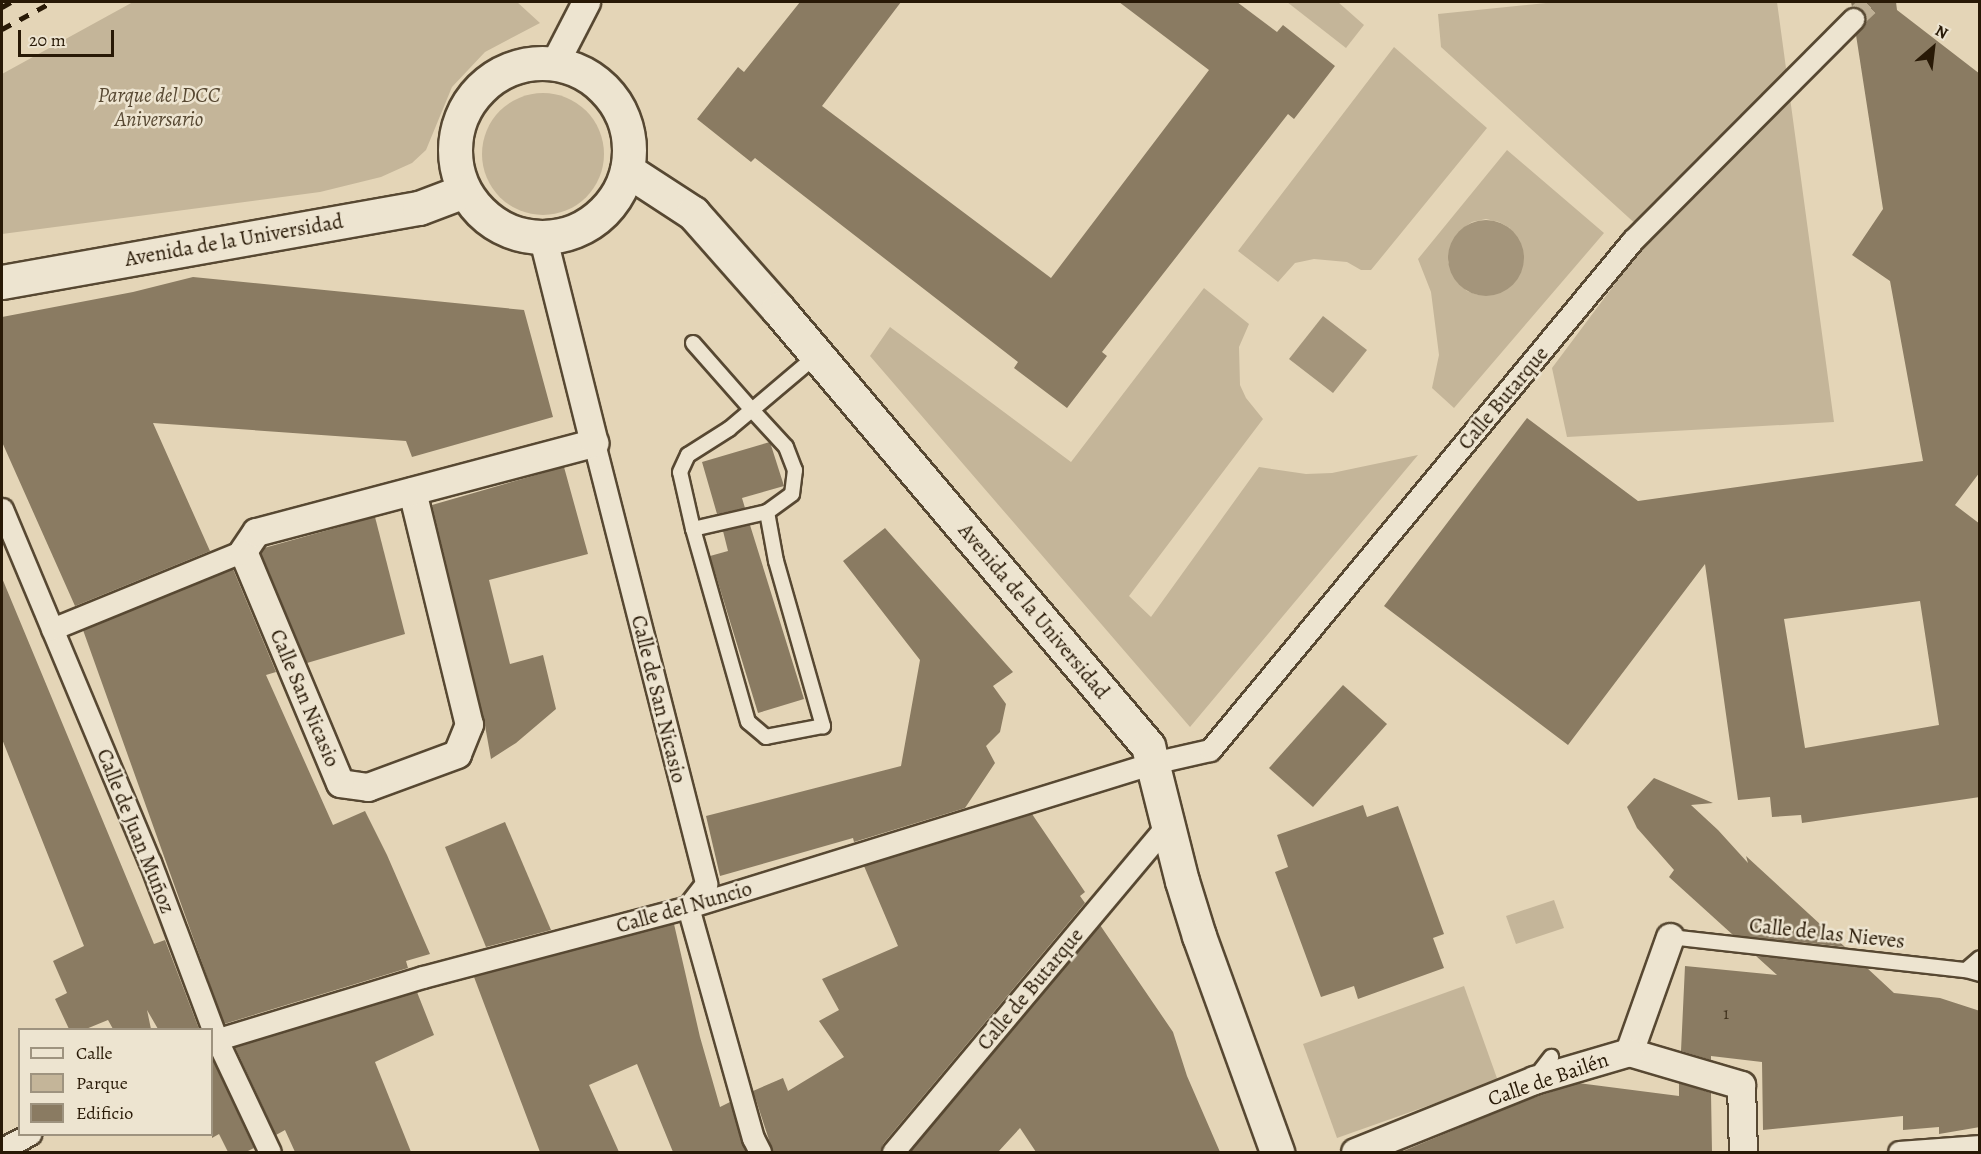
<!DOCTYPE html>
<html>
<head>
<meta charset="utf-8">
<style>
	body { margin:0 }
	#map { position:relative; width:1981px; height:1154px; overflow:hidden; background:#e4d5b7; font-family:Alegreya,serif }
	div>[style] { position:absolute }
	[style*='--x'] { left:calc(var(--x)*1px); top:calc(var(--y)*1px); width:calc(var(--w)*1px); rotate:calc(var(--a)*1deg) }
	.green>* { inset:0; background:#c4b599 }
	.round { border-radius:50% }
	.water>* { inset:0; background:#a4957b }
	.building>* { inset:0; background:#8a7b62 }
	.pedestrian-tunnel>* { height:21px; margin-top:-10.5px; transform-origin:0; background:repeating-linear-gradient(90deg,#beaf94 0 21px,transparent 0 31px) }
	.roads { filter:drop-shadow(2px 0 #574832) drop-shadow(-2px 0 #574832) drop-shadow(0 2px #574832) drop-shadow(0 -2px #574832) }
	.service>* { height:14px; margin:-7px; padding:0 7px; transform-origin:7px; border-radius:7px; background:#ede4d0 }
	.pedestrian>* { height:21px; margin:-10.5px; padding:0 10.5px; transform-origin:10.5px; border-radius:10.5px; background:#ede4d0 }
	.minor>* { height:27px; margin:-13.5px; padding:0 13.5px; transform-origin:13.5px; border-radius:13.5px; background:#ede4d0 }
	.secondary>* { height:33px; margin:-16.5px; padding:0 16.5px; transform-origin:16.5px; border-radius:16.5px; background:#ede4d0 }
	.secondary>.ring { margin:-16.5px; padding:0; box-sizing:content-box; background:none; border:33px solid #ede4d0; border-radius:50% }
	.rail>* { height:4.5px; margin-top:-2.25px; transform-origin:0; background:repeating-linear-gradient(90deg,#281906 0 10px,transparent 0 20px) }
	span { translate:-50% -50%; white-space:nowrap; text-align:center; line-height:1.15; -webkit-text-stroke:5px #ede4d0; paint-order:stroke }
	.number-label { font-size:18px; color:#40321d }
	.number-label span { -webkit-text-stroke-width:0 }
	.park-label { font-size:21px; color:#574832; font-style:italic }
	.street-label { font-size:21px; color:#281906 }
	.frame { position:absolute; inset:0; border:3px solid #281906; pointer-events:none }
	.legend { position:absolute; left:18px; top:1028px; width:195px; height:108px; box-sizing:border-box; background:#ede4d0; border:2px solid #9e937f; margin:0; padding:8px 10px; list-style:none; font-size:18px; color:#281906 }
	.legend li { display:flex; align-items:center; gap:12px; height:30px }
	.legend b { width:30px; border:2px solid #9e937f }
	.north { position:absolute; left:1903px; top:18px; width:60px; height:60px; -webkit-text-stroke:4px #ede4d0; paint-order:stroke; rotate:28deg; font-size:16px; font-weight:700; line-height:24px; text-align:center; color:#281906 }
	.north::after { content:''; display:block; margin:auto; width:21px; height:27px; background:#281906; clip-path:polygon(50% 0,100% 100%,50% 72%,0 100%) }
	.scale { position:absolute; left:18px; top:30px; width:96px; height:27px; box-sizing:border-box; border:3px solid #281906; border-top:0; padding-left:8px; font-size:18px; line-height:21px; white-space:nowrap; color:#281906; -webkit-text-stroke:4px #ede4d0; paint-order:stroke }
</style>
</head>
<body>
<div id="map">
	<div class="green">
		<div style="clip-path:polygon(133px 2px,517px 2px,540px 23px,485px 52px,452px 87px,426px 150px,412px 163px,381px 177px,320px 192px,2px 234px,2px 74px)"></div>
		<div style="clip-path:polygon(1287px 2px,1338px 2px,1364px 25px,1346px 48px)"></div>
		<div style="clip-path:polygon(1556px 2px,1777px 2px,1834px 422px,1567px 437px,1552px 368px,1650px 237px,1441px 47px,1438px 14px)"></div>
		<div style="clip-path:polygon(1394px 47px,1487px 128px,1371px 270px,1361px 270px,1347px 262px,1314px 259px,1295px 263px,1278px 282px,1238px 251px)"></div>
		<div class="round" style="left:482px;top:93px;width:122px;height:122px"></div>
		<div style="clip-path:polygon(evenodd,1507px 150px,1604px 233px,1454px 408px,1432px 388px,1439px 355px,1431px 292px,1418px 259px,1507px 150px,1486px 219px,1499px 222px,1510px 228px,1478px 295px,1467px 291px,1458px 283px,1448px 262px,1462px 229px,1472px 222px,1486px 219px)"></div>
		<div style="clip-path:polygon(1204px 288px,1249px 324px,1239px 347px,1240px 385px,1246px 398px,1263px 419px,1129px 596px,1151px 617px,1259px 467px,1306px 474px,1332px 473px,1418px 455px,1190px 727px,870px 356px,890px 327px,1071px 462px)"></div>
		<div style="clip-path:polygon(1554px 900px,1564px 928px,1516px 944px,1506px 916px)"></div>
		<div style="clip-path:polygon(1464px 986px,1498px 1081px,1337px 1138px,1303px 1044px)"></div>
	</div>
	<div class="water">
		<div class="round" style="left:1448px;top:220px;width:76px;height:76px"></div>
		<div style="clip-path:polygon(1323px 316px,1367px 350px,1333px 393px,1289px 359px)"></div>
	</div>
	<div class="building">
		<div style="clip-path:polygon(800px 2px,901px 2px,822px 106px,1051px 278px,1209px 70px,1119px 2px,1237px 2px,1277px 32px,1283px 25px,1335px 66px,1294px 119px,1288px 114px,1102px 352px,1107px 356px,1067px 408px,1014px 368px,1018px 362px,755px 158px,751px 162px,697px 119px,738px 67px,744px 72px)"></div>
		<div style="clip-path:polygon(evenodd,1851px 2px,1896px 2px,1897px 10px,1980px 74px,1980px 472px,1955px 505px,1980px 524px,1980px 797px,1802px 823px,1801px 815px,1772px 817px,1770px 797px,1738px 800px,1705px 564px,1568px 745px,1384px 606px,1527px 418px,1638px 501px,1923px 461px,1890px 281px,1852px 255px,1883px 209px,1856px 35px,1865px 23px,1865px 16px,1862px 10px,1852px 7px,1851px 2px,1920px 601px,1939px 725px,1805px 748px,1784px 619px,1920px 601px)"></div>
		<div style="clip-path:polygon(193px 277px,524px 310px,553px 417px,412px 457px,406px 441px,153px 423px,210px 551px,75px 606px,2px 442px,2px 317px,133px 292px)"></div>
		<div style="clip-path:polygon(770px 442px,784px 486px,742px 498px,745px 508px,717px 514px,702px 462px)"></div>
		<div style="clip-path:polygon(564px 467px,588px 554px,489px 580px,510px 664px,543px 655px,556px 709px,516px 743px,491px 759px,484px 720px,432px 505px)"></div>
		<div style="clip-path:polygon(375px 517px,405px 634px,307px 663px,261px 553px,264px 548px)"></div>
		<div style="clip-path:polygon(750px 525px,804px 699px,758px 713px,710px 556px,728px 551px,723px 531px)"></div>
		<div style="clip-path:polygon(885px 528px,1013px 672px,993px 686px,1006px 704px,1000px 732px,986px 746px,995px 763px,965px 808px,854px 842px,853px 838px,720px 876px,706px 816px,901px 766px,920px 660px,843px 561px)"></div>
		<div style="clip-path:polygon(233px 569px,276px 672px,266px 675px,333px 825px,365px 811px,387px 855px,430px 954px,406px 961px,408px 968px,224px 1024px,83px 630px)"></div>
		<div style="clip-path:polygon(2px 578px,154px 944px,165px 940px,199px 1029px,158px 1029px,147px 1010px,151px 1029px,113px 1029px,108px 1020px,86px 1029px,69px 1029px,55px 999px,67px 993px,53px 961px,84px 946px,2px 739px)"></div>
		<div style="clip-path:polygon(1343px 685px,1387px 724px,1313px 807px,1269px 768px)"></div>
		<div style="clip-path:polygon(1654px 778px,1713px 803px,1691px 805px,1718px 830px,1748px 863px,1746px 856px,1845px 947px,1733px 935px,1669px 877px,1674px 870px,1637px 828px,1627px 807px)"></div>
		<div style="clip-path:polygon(1363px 805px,1367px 817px,1398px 806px,1444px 934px,1433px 938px,1444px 968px,1358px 999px,1354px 986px,1321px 997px,1275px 872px,1288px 867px,1277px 835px)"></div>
		<div style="clip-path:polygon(1032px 814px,1085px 892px,1080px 896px,1085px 903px,883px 1144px,881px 1152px,773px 1152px,753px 1091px,783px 1078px,788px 1091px,844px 1057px,819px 1021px,839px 1010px,822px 979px,898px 946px,864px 866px)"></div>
		<div style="clip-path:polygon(505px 822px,551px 930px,486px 947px,445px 847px)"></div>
		<div style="clip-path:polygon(674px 924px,700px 1037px,720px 1107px,730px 1102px,746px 1152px,673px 1152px,637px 1064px,589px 1085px,619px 1152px,540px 1152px,474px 977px)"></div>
		<div style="clip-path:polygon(1100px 925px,1173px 1032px,1187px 1076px,1220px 1152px,1036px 1152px,1020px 1128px,998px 1152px,909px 1152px)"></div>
		<div style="clip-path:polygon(1756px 956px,1867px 968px,1894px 993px,1940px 998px,1980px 1011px,1980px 1127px,1939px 1134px,1939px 1127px,1903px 1130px,1903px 1116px,1763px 1130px,1762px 1062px,1711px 1056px,1711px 1060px,1681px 1051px,1685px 966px,1777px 975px)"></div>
		<div style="clip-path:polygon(417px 992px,434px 1035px,375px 1062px,411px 1152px,295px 1152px,285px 1130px,276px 1135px,235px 1047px)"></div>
		<div style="clip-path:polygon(212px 1058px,254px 1148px,246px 1152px,228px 1152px,219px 1134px,212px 1138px)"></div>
		<div style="clip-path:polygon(1578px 1083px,1679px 1096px,1679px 1083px,1711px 1093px,1712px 1152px,1401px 1152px,1524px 1101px)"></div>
	</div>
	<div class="pedestrian-tunnel">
		<div style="--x:1853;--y:19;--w:25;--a:-43"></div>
	</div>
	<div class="roads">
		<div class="service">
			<div style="--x:693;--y:343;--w:89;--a:48.6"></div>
			<div style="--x:752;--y:410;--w:50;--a:47.4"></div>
			<div style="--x:786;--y:447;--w:25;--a:69"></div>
			<div style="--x:795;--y:470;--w:24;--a:97"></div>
			<div style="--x:792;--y:494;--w:31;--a:144"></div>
			<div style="--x:767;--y:512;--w:50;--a:79.6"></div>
			<div style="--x:776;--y:561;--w:172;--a:74.1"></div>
			<div style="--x:823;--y:726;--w:58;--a:169.1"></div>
			<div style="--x:766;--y:737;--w:23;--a:-140"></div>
			<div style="--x:748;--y:722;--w:201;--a:-105.9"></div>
			<div style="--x:693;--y:529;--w:58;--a:-102.8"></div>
			<div style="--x:680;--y:472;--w:19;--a:-65"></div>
			<div style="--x:688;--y:455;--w:49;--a:-32.4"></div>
			<div style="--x:729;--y:429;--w:30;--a:-40"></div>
			<div style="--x:752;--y:410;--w:85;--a:-40.2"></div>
			<div style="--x:693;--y:529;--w:76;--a:-12.9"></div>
			<div style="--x:1670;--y:937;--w:298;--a:6.4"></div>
			<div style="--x:1966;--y:970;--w:15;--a:16"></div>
			<div style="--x:1966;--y:970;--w:18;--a:-41"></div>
			<div style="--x:1537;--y:1075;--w:23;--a:-52"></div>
		</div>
		<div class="pedestrian">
			<div style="--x:594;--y:443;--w:455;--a:75.7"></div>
			<div style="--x:706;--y:884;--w:29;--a:128"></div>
			<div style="--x:688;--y:907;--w:240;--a:74.3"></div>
			<div style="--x:753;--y:1138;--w:16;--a:63"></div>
			<div style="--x:2;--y:509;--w:383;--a:67.3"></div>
			<div style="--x:150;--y:862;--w:188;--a:69.4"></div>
			<div style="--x:216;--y:1038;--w:126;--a:64.7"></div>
			<div style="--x:52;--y:629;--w:206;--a:-22.2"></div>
			<div style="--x:212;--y:1041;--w:220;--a:-16.9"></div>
			<div style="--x:423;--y:977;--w:274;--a:-14.8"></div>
			<div style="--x:688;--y:907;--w:487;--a:-17.2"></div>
			<div style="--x:1153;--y:763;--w:58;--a:-12.8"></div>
			<div style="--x:1210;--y:750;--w:663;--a:-50.33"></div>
			<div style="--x:1633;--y:240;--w:312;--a:-45.1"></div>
			<div style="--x:2;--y:1149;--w:32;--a:-28"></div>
			<div style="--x:893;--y:1152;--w:427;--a:-50"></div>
			<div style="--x:1899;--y:1152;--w:81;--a:-4.2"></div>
		</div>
		<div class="minor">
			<div style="--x:554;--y:64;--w:70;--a:-62.7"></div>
			<div style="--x:412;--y:491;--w:240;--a:76.3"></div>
			<div style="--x:469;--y:724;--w:32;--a:112"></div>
			<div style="--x:457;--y:754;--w:95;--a:159.7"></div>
			<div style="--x:368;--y:787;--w:28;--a:-172"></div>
			<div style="--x:340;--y:783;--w:251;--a:-112.7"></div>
			<div style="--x:243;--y:551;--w:23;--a:-56"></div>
			<div style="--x:256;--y:532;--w:350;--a:-14.8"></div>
			<div style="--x:594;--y:443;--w:211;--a:-104"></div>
			<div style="--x:1629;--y:1052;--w:117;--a:16.4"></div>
			<div style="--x:1741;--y:1085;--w:67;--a:88.3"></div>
			<div style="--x:1629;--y:1052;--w:122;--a:-70.4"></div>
			<div style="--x:1355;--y:1152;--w:193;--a:-21.9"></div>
			<div style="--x:1534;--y:1080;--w:99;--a:-16.4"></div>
		</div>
		<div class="secondary">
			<div class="ring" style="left:455px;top:63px;width:141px;height:141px"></div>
			<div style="--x:627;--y:170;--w:79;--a:33.1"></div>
			<div style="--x:693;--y:213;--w:128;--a:48.5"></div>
			<div style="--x:778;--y:309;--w:573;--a:49.75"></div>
			<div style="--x:1148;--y:746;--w:139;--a:75.9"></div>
			<div style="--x:1182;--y:881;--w:58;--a:72.8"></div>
			<div style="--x:1199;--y:936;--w:230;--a:70.1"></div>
			<div style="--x:2;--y:282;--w:424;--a:-10.1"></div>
			<div style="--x:419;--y:208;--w:48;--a:-20.7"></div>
		</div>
	</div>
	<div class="rail">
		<div style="--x:2;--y:7;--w:10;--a:-29"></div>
		<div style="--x:2;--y:29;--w:57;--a:-28.4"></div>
	</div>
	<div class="number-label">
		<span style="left:1726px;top:1013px">1</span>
	</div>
	<div class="park-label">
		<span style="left:159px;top:107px">Parque del DCC<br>Aniversario</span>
	</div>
	<div class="street-label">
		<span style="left:234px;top:240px;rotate:-10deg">Avenida de la Universidad</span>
		<span style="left:1503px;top:398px;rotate:-50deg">Calle Butarque</span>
		<span style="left:1034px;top:611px;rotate:50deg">Avenida de la Universidad</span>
		<span style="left:305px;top:698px;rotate:67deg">Calle San Nicasio</span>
		<span style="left:659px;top:699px;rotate:76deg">Calle de San Nicasio</span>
		<span style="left:136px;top:831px;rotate:68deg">Calle de Juan Muñoz</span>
		<span style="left:684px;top:907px;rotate:-16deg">Calle del Nuncio</span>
		<span style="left:1827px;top:933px;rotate:6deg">Calle de las Nieves</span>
		<span style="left:1030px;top:989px;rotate:-50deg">Calle de Butarque</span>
		<span style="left:1548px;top:1079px;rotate:-19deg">Calle de Bailén</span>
	</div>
	<div class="frame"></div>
	<ul class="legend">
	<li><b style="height:8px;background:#ede4d0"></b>Calle</li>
	<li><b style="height:16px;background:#c4b599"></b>Parque</li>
	<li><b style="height:16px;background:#8a7b62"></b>Edificio</li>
	</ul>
	<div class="north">N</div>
	<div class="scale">20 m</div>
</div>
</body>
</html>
